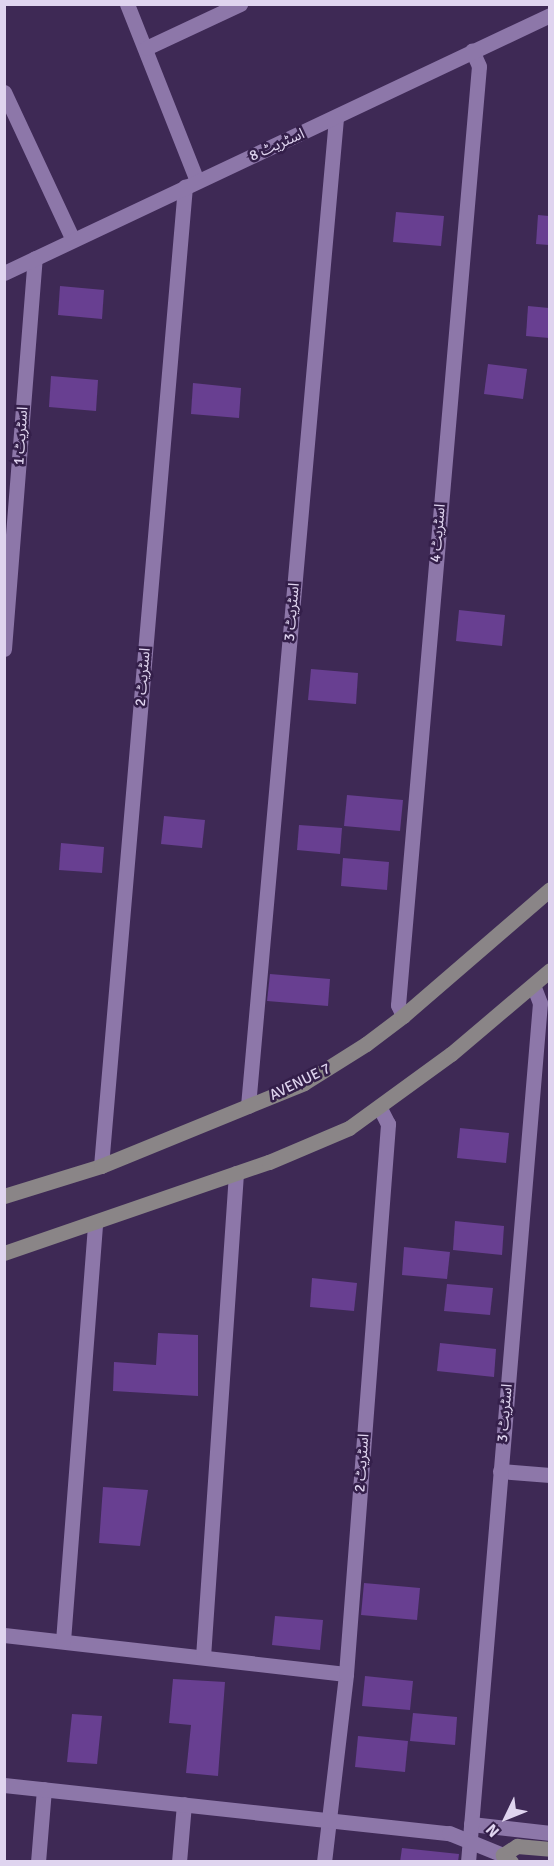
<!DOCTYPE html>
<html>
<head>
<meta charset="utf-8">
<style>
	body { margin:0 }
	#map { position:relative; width:554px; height:1866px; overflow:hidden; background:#3e2955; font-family:Signika,"Noto Sans Arabic",sans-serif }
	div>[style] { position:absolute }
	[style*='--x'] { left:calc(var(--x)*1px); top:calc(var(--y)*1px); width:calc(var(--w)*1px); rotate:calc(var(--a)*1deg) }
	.building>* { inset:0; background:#683f91 }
	.minor>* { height:15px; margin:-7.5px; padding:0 7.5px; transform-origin:7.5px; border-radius:7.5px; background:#8d77a9 }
	.tertiary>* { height:15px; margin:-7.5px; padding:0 7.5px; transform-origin:7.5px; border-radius:7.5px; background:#8d77a9 }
	.secondary>* { height:15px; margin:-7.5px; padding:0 7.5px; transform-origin:7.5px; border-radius:7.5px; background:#8a8587 }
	span { translate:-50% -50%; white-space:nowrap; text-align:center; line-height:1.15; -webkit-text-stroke:5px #341f4a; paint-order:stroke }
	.street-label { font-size:15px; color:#dfd4ef }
	.frame { position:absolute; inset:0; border:6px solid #dfd4ef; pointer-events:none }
	.north { position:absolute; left:476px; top:1788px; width:60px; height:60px; -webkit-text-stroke:4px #341f4a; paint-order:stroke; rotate:227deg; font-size:16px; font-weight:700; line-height:24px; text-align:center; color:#dfd4ef }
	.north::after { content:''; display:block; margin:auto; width:21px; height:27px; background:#dfd4ef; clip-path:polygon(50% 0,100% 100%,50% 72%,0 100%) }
</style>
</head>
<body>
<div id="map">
	<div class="building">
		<div style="clip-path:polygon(396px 212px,444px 216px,441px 246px,393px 242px)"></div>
		<div style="clip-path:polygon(538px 215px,549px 216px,549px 245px,536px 244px)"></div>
		<div style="clip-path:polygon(60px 286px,104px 290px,102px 319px,58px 315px)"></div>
		<div style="clip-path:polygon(528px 306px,549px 308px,549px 338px,526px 336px)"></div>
		<div style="clip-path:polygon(488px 364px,527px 369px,523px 399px,484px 394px)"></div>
		<div style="clip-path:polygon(51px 376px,98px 380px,96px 411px,49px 407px)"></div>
		<div style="clip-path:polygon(193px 383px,241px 388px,239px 418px,191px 414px)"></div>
		<div style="clip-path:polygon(459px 610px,505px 615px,502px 646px,456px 641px)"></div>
		<div style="clip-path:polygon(311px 669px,358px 673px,356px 704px,308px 700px)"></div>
		<div style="clip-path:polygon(347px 795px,403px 800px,400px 831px,344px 826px)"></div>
		<div style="clip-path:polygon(164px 816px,205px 820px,202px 848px,161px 844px)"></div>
		<div style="clip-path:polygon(299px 825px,342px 828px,340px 854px,297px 850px)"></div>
		<div style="clip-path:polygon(61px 843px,104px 847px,102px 873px,59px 870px)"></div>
		<div style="clip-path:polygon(343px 858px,389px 862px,387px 890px,341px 886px)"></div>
		<div style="clip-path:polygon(270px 974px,330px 979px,328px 1006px,267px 1001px)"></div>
		<div style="clip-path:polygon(460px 1128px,509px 1133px,506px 1163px,457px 1158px)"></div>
		<div style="clip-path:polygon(455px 1221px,504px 1226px,502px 1255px,453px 1250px)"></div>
		<div style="clip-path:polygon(404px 1247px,450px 1252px,447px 1279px,402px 1275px)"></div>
		<div style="clip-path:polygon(312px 1278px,357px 1283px,354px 1311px,310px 1307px)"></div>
		<div style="clip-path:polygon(447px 1284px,493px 1288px,490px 1315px,444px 1311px)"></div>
		<div style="clip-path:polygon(158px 1333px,198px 1335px,198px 1396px,113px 1391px,114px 1362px,156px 1365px)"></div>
		<div style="clip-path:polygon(440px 1343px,496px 1349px,494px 1377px,437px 1371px)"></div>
		<div style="clip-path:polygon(103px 1487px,148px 1490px,140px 1546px,99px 1543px)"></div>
		<div style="clip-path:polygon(364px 1583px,420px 1588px,417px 1620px,361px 1615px)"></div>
		<div style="clip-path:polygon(275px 1616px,323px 1620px,320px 1650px,272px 1645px)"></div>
		<div style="clip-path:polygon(365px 1676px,413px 1681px,410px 1710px,362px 1706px)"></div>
		<div style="clip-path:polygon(173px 1679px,225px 1682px,218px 1776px,186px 1773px,191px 1725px,169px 1723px)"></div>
		<div style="clip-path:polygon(413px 1713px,457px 1717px,455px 1745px,410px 1741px)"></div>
		<div style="clip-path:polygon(72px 1714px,102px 1716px,97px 1764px,67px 1762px)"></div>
		<div style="clip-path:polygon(358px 1736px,408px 1741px,405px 1772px,355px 1767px)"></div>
		<div style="clip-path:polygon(402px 1848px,459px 1854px,458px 1862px,400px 1862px)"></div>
	</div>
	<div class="minor">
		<div style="--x:127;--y:4;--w:190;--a:68.4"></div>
		<div style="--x:146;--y:48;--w:104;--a:-25.1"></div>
		<div style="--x:4;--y:92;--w:163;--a:65"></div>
		<div style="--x:4;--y:649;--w:392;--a:-85.5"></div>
		<div style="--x:403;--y:1016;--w:12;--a:-114"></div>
		<div style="--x:398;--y:1005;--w:942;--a:-85.07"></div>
		<div style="--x:479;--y:66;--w:17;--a:-114"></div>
		<div style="--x:248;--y:1106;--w:991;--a:-84.91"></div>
		<div style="--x:101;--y:1166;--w:983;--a:-85.1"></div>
		<div style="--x:500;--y:1471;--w:50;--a:4.6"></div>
		<div style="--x:4;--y:1635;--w:344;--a:6.5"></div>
		<div style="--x:63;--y:1641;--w:420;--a:-85.6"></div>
		<div style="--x:203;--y:1657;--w:485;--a:-86.1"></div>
		<div style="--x:471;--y:1824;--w:80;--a:6.5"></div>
		<div style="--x:38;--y:1862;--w:73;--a:-85.3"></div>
		<div style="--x:179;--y:1862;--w:58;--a:-85.1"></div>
		<div style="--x:324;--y:1862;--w:189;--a:-83.3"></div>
		<div style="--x:346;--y:1674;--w:552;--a:-85.63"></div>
		<div style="--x:388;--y:1124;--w:18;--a:-117"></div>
		<div style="--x:468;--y:1862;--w:862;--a:-85.21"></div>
		<div style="--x:540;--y:1003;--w:19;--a:-111"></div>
	</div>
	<div class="tertiary">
		<div style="--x:4;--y:273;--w:604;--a:-25.29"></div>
		<div style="--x:4;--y:1785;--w:448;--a:6.2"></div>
		<div style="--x:449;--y:1833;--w:58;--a:22.2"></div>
	</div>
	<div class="secondary">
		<div style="--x:4;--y:1196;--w:102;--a:-17.2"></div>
		<div style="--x:101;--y:1166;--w:219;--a:-22.2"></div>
		<div style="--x:304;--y:1083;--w:73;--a:-32.2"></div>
		<div style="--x:366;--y:1044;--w:46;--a:-37.1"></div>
		<div style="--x:403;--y:1016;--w:194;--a:-40.8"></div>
		<div style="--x:4;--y:1253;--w:280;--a:-19"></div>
		<div style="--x:269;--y:1162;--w:87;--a:-23"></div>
		<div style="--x:349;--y:1128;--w:126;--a:-36"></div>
		<div style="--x:451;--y:1054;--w:130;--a:-40.3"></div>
		<div style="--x:511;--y:1862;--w:11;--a:-139"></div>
		<div style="--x:503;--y:1855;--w:17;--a:-33"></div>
		<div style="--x:517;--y:1846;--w:33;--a:5"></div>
	</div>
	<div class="street-label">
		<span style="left:277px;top:145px;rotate:-24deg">اسٹریٹ 8</span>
		<span style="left:21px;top:436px;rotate:-86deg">اسٹریٹ 1</span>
		<span style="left:438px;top:533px;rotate:-85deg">اسٹریٹ 4</span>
		<span style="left:292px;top:612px;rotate:-85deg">اسٹریٹ 3</span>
		<span style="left:143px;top:677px;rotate:-85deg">اسٹریٹ 2</span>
		<span style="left:300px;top:1082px;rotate:-26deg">AVENUE 7</span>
		<span style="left:505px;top:1413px;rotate:-85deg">اسٹریٹ 3</span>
		<span style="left:362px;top:1463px;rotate:-86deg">اسٹریٹ 2</span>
	</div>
	<div class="frame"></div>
	<div class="north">N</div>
</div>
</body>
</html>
